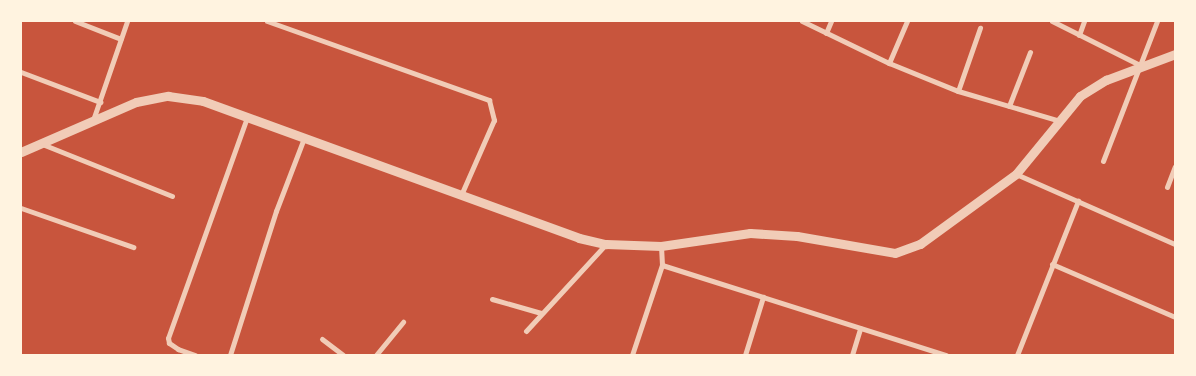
<!DOCTYPE html>
<html>
<head>
<meta charset="utf-8">
<style>
	body { margin:0 }
	#map { position:relative; width:1196px; height:376px; overflow:hidden; background:#c8553d; font-family:Arial,sans-serif }
	div>[style] { position:absolute }
	[style*='--x'] { left:calc(var(--x)*1px); top:calc(var(--y)*1px); width:calc(var(--w)*1px); rotate:calc(var(--a)*1deg) }
	.minor>* { height:5px; margin:-2.5px; padding:0 2.5px; transform-origin:2.5px; border-radius:2.5px; background:#f1ccb7 }
	.tertiary>* { height:9px; margin:-4.5px; padding:0 4.5px; transform-origin:4.5px; border-radius:4.5px; background:#f1ccb7 }
	span { translate:-50% -50%; white-space:nowrap; text-align:center; line-height:1.15; -webkit-text-stroke:4.5px #fff3e0; paint-order:stroke }
	.frame { position:absolute; inset:0; border:22px solid #fff3e0; pointer-events:none }
</style>
</head>
<body>
<div id="map">
	<div class="minor">
		<div style="--x:75;--y:21;--w:49;--a:21.4"></div>
		<div style="--x:267;--y:21;--w:236;--a:19.6"></div>
		<div style="--x:489;--y:100;--w:21;--a:76"></div>
		<div style="--x:494;--y:120;--w:82;--a:113.7"></div>
		<div style="--x:802;--y:21;--w:97;--a:25.8"></div>
		<div style="--x:889;--y:63;--w:74;--a:22.1"></div>
		<div style="--x:958;--y:91;--w:106;--a:16.4"></div>
		<div style="--x:1052;--y:21;--w:101;--a:26.6"></div>
		<div style="--x:826;--y:33;--w:13;--a:-67"></div>
		<div style="--x:1079;--y:35;--w:15;--a:-70"></div>
		<div style="--x:889;--y:63;--w:46;--a:-66.8"></div>
		<div style="--x:21;--y:72;--w:85;--a:20.8"></div>
		<div style="--x:958;--y:91;--w:67;--a:-70.8"></div>
		<div style="--x:1009;--y:106;--w:58;--a:-68.7"></div>
		<div style="--x:93;--y:120;--w:105;--a:-71"></div>
		<div style="--x:42;--y:144;--w:140;--a:21.8"></div>
		<div style="--x:1103;--y:161;--w:150;--a:-68.9"></div>
		<div style="--x:1016;--y:174;--w:174;--a:23.8"></div>
		<div style="--x:1167;--y:187;--w:22;--a:-69"></div>
		<div style="--x:21;--y:208;--w:119;--a:19.2"></div>
		<div style="--x:1052;--y:264;--w:134;--a:23.3"></div>
		<div style="--x:662;--y:265;--w:298;--a:17.6"></div>
		<div style="--x:492;--y:299;--w:51;--a:15.9"></div>
		<div style="--x:526;--y:331;--w:118;--a:-47.4"></div>
		<div style="--x:322;--y:339;--w:26;--a:37"></div>
		<div style="--x:195;--y:355;--w:18;--a:-161"></div>
		<div style="--x:178;--y:349;--w:11;--a:-146"></div>
		<div style="--x:169;--y:343;--w:5;--a:-101"></div>
		<div style="--x:168;--y:338;--w:235;--a:-70.3"></div>
		<div style="--x:230;--y:355;--w:151;--a:-72.3"></div>
		<div style="--x:276;--y:211;--w:78;--a:-69"></div>
		<div style="--x:376;--y:355;--w:43;--a:-50.7"></div>
		<div style="--x:632;--y:355;--w:95;--a:-71.6"></div>
		<div style="--x:662;--y:265;--w:19;--a:-93"></div>
		<div style="--x:745;--y:355;--w:61;--a:-72.8"></div>
		<div style="--x:852;--y:355;--w:28;--a:-73"></div>
		<div style="--x:1017;--y:355;--w:166;--a:-68.4"></div>
	</div>
	<div class="tertiary">
		<div style="--x:21;--y:152;--w:125;--a:-23.5"></div>
		<div style="--x:136;--y:102;--w:33;--a:-11"></div>
		<div style="--x:168;--y:96;--w:35;--a:8"></div>
		<div style="--x:203;--y:101;--w:400;--a:20"></div>
		<div style="--x:579;--y:238;--w:28;--a:13"></div>
		<div style="--x:606;--y:244;--w:55;--a:2.1"></div>
		<div style="--x:661;--y:246;--w:90;--a:-8.3"></div>
		<div style="--x:750;--y:233;--w:47;--a:3.7"></div>
		<div style="--x:797;--y:236;--w:99;--a:9.8"></div>
		<div style="--x:895;--y:253;--w:27;--a:-20"></div>
		<div style="--x:920;--y:244;--w:119;--a:-36.1"></div>
		<div style="--x:1016;--y:174;--w:101;--a:-50.6"></div>
		<div style="--x:1080;--y:96;--w:31;--a:-32"></div>
		<div style="--x:1106;--y:80;--w:74;--a:-20.6"></div>
	</div>
	<div class="frame"></div>
</div>
</body>
</html>
